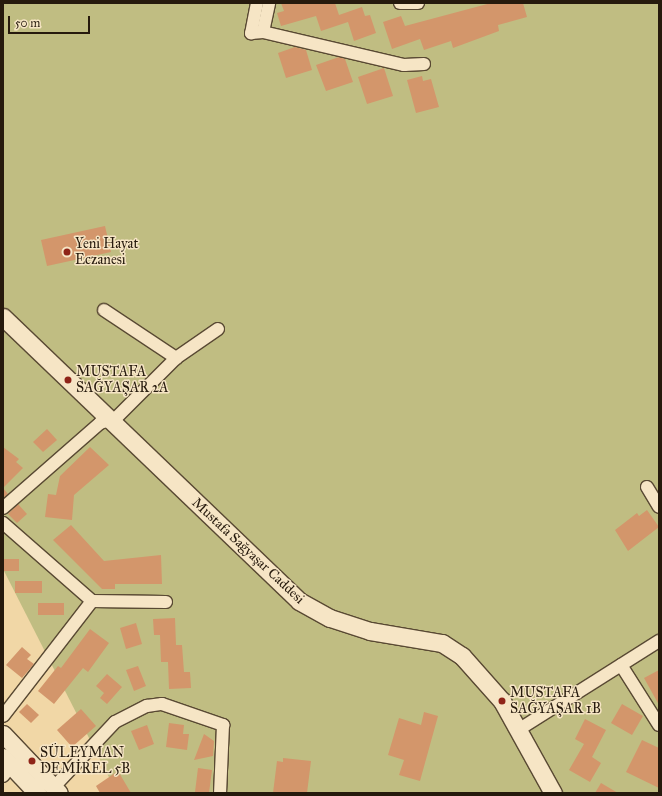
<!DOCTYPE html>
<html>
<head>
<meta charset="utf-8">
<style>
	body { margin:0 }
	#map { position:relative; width:662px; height:796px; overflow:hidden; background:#f1d7a6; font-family:"IM FELL Great Primer",serif }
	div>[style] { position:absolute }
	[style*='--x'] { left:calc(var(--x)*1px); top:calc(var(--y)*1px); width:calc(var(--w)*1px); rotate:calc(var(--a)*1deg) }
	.green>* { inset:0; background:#c0bd82 }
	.building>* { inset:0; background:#d3966b }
	.roads { filter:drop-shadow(1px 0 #594933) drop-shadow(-1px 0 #594933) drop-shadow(0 1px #594933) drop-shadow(0 -1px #594933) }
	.street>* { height:12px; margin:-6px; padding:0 6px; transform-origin:6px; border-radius:6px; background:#f6e5c5 }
	.secondary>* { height:17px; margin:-8.5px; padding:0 8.5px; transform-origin:8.5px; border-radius:8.5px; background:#f6e5c5 }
	.dots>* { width:11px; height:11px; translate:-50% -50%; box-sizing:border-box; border:2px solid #f6e5c5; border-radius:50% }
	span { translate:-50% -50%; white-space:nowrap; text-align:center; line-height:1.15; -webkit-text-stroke:3px #f6e5c5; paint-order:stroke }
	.poi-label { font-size:14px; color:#261a0d }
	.left { translate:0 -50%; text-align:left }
	.street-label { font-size:14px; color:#261a0d }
	.frame { position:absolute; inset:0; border:4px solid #261a0d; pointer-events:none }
	.scale { position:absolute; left:8px; top:16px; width:82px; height:18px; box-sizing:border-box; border:2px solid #261a0d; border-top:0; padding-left:5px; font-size:12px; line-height:14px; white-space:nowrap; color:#261a0d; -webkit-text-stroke:3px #f6e5c5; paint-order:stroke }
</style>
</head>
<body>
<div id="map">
	<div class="green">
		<div style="clip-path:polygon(3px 3px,659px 3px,659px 793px,117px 793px,3px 569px)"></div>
	</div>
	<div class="building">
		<div style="clip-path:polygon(281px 3px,335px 3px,339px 15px,362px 7px,365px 16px,370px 15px,376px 33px,354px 41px,348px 22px,321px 31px,316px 16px,281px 26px,277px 13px,284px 11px)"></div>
		<div style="clip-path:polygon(491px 3px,523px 3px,527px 17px,498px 25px,499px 31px,453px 48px,451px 41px,424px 50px,420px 39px,392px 49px,383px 22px,401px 16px,405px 26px)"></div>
		<div style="clip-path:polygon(295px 47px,306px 50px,312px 70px,286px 78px,278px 53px)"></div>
		<div style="clip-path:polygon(339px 57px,345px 59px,353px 82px,326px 91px,316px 65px)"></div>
		<div style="clip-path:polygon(384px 68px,393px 96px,367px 104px,358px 77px)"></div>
		<div style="clip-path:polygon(422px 76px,423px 81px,431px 79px,439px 107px,416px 113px,407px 80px)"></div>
		<div style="clip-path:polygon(105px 226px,111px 252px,47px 266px,41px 240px)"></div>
		<div style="clip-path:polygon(47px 429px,57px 440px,43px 452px,33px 442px)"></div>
		<div style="clip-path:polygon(3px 447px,19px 459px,16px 462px,23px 468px,3px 488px,8px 494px,3px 498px)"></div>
		<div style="clip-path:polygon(90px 447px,109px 465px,74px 495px,72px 520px,45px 517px,48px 494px,56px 495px,60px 476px)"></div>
		<div style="clip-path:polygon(18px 504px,27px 514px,17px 523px,8px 514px)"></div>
		<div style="clip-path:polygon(647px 510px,659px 527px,628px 551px,615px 530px,637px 513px,639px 516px)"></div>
		<div style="clip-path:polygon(71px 525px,104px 561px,161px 555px,162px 584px,115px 584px,115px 589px,102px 589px,53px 540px)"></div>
		<div style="clip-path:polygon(3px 559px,19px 559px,19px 571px,3px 571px)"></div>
		<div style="clip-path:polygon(15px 581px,42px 581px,42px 593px,15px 593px)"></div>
		<div style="clip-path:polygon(38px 603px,64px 603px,64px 615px,38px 615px)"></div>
		<div style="clip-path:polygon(175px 618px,176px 645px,182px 645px,184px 672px,190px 672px,191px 688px,169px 689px,168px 662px,161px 662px,160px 635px,154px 635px,153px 619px)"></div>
		<div style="clip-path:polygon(136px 623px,142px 644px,126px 649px,120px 628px)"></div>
		<div style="clip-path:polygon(90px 629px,109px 643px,88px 672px,83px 668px,54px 704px,38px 691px,58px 666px,61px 668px)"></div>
		<div style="clip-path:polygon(22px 647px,31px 655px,27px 659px,34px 664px,22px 678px,6px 665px)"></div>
		<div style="clip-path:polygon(138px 666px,146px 686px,134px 691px,126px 670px)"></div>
		<div style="clip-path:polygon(659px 670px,659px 705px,644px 678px)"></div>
		<div style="clip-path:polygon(107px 674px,122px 687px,107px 704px,100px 698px,104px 693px,96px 686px)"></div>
		<div style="clip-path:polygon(27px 704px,39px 715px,31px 723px,19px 712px)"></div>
		<div style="clip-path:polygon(622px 704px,643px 716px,632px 735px,611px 723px)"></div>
		<div style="clip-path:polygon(81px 709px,96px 726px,72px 747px,57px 730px)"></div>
		<div style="clip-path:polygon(424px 712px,438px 716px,420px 781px,399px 775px,404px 760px,388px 755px,399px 718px,421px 725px)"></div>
		<div style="clip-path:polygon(585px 719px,606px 730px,592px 757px,601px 763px,590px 782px,569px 770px,584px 744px,575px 739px)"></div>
		<div style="clip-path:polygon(169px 723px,184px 725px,183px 734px,189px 734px,187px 750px,166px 747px)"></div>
		<div style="clip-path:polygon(147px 725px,154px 744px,139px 750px,131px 731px)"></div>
		<div style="clip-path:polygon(204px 734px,214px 741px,213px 756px,194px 760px)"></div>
		<div style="clip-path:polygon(642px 740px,659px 748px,659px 788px,626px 772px)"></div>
		<div style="clip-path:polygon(283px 758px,311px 761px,307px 793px,273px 793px,277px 761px,283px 762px)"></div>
		<div style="clip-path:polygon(198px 768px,212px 770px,209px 793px,195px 792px)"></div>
		<div style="clip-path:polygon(118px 771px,131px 793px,100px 793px,96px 786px)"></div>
		<div style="clip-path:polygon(601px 783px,618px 793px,595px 793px)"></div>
	</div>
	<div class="roads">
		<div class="street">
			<div style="--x:257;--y:3;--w:31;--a:101"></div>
			<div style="--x:251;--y:33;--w:12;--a:-5"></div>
			<div style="--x:263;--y:32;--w:145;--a:13.2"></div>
			<div style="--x:404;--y:65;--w:20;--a:-3"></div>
			<div style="--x:400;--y:3;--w:18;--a:0"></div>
			<div style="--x:263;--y:32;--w:30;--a:-78"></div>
			<div style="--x:104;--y:310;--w:87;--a:33.7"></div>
			<div style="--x:647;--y:487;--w:23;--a:59"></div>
			<div style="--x:3;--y:508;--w:129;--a:-41.2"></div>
			<div style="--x:100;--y:423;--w:17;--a:-17"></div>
			<div style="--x:116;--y:418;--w:85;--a:-45"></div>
			<div style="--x:176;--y:358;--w:51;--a:-34.6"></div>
			<div style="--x:3;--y:523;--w:118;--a:41.2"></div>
			<div style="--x:92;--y:601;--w:145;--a:127.7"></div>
			<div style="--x:92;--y:601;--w:74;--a:0.8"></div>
			<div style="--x:621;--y:665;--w:71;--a:57.7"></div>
			<div style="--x:518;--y:730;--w:167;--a:-32.3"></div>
			<div style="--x:3;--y:776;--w:13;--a:-51"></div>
			<div style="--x:54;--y:787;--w:89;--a:-46.8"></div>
			<div style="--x:115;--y:722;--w:36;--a:-27"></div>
			<div style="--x:147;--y:706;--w:15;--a:-8"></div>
			<div style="--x:162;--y:704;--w:65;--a:19"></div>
			<div style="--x:223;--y:725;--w:68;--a:92.5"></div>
		</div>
		<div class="secondary">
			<div style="--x:3;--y:317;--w:410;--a:43.8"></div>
			<div style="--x:299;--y:601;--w:35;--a:29"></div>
			<div style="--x:330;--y:618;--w:42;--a:18"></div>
			<div style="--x:370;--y:631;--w:73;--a:9.5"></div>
			<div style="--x:442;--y:643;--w:24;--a:33"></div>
			<div style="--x:462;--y:656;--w:60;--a:48.4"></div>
			<div style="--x:502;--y:701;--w:105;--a:61"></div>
			<div style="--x:3;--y:734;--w:81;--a:46.5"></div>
			<div style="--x:3;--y:757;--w:50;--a:46.6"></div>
		</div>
	</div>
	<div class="dots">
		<div style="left:67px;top:252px;background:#8f2418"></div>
		<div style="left:68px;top:380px;background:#8f2418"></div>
		<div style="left:502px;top:701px;background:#8f2418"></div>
		<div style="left:32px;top:761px;background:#8f2418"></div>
	</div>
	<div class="poi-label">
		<span class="left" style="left:75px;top:252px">Yeni Hayat<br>Eczanesi</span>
		<span class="left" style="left:76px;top:380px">MUSTAFA<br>SAĞYAŞAR 2A</span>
		<span class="left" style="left:510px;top:701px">MUSTAFA<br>SAĞYAŞAR 1B</span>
		<span class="left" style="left:40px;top:761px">SÜLEYMAN<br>DEMİREL 5B</span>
	</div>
	<div class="street-label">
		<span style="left:248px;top:551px;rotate:43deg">Mustafa Sağyaşar Caddesi</span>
	</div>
	<div class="frame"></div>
	<div class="scale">50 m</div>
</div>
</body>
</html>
